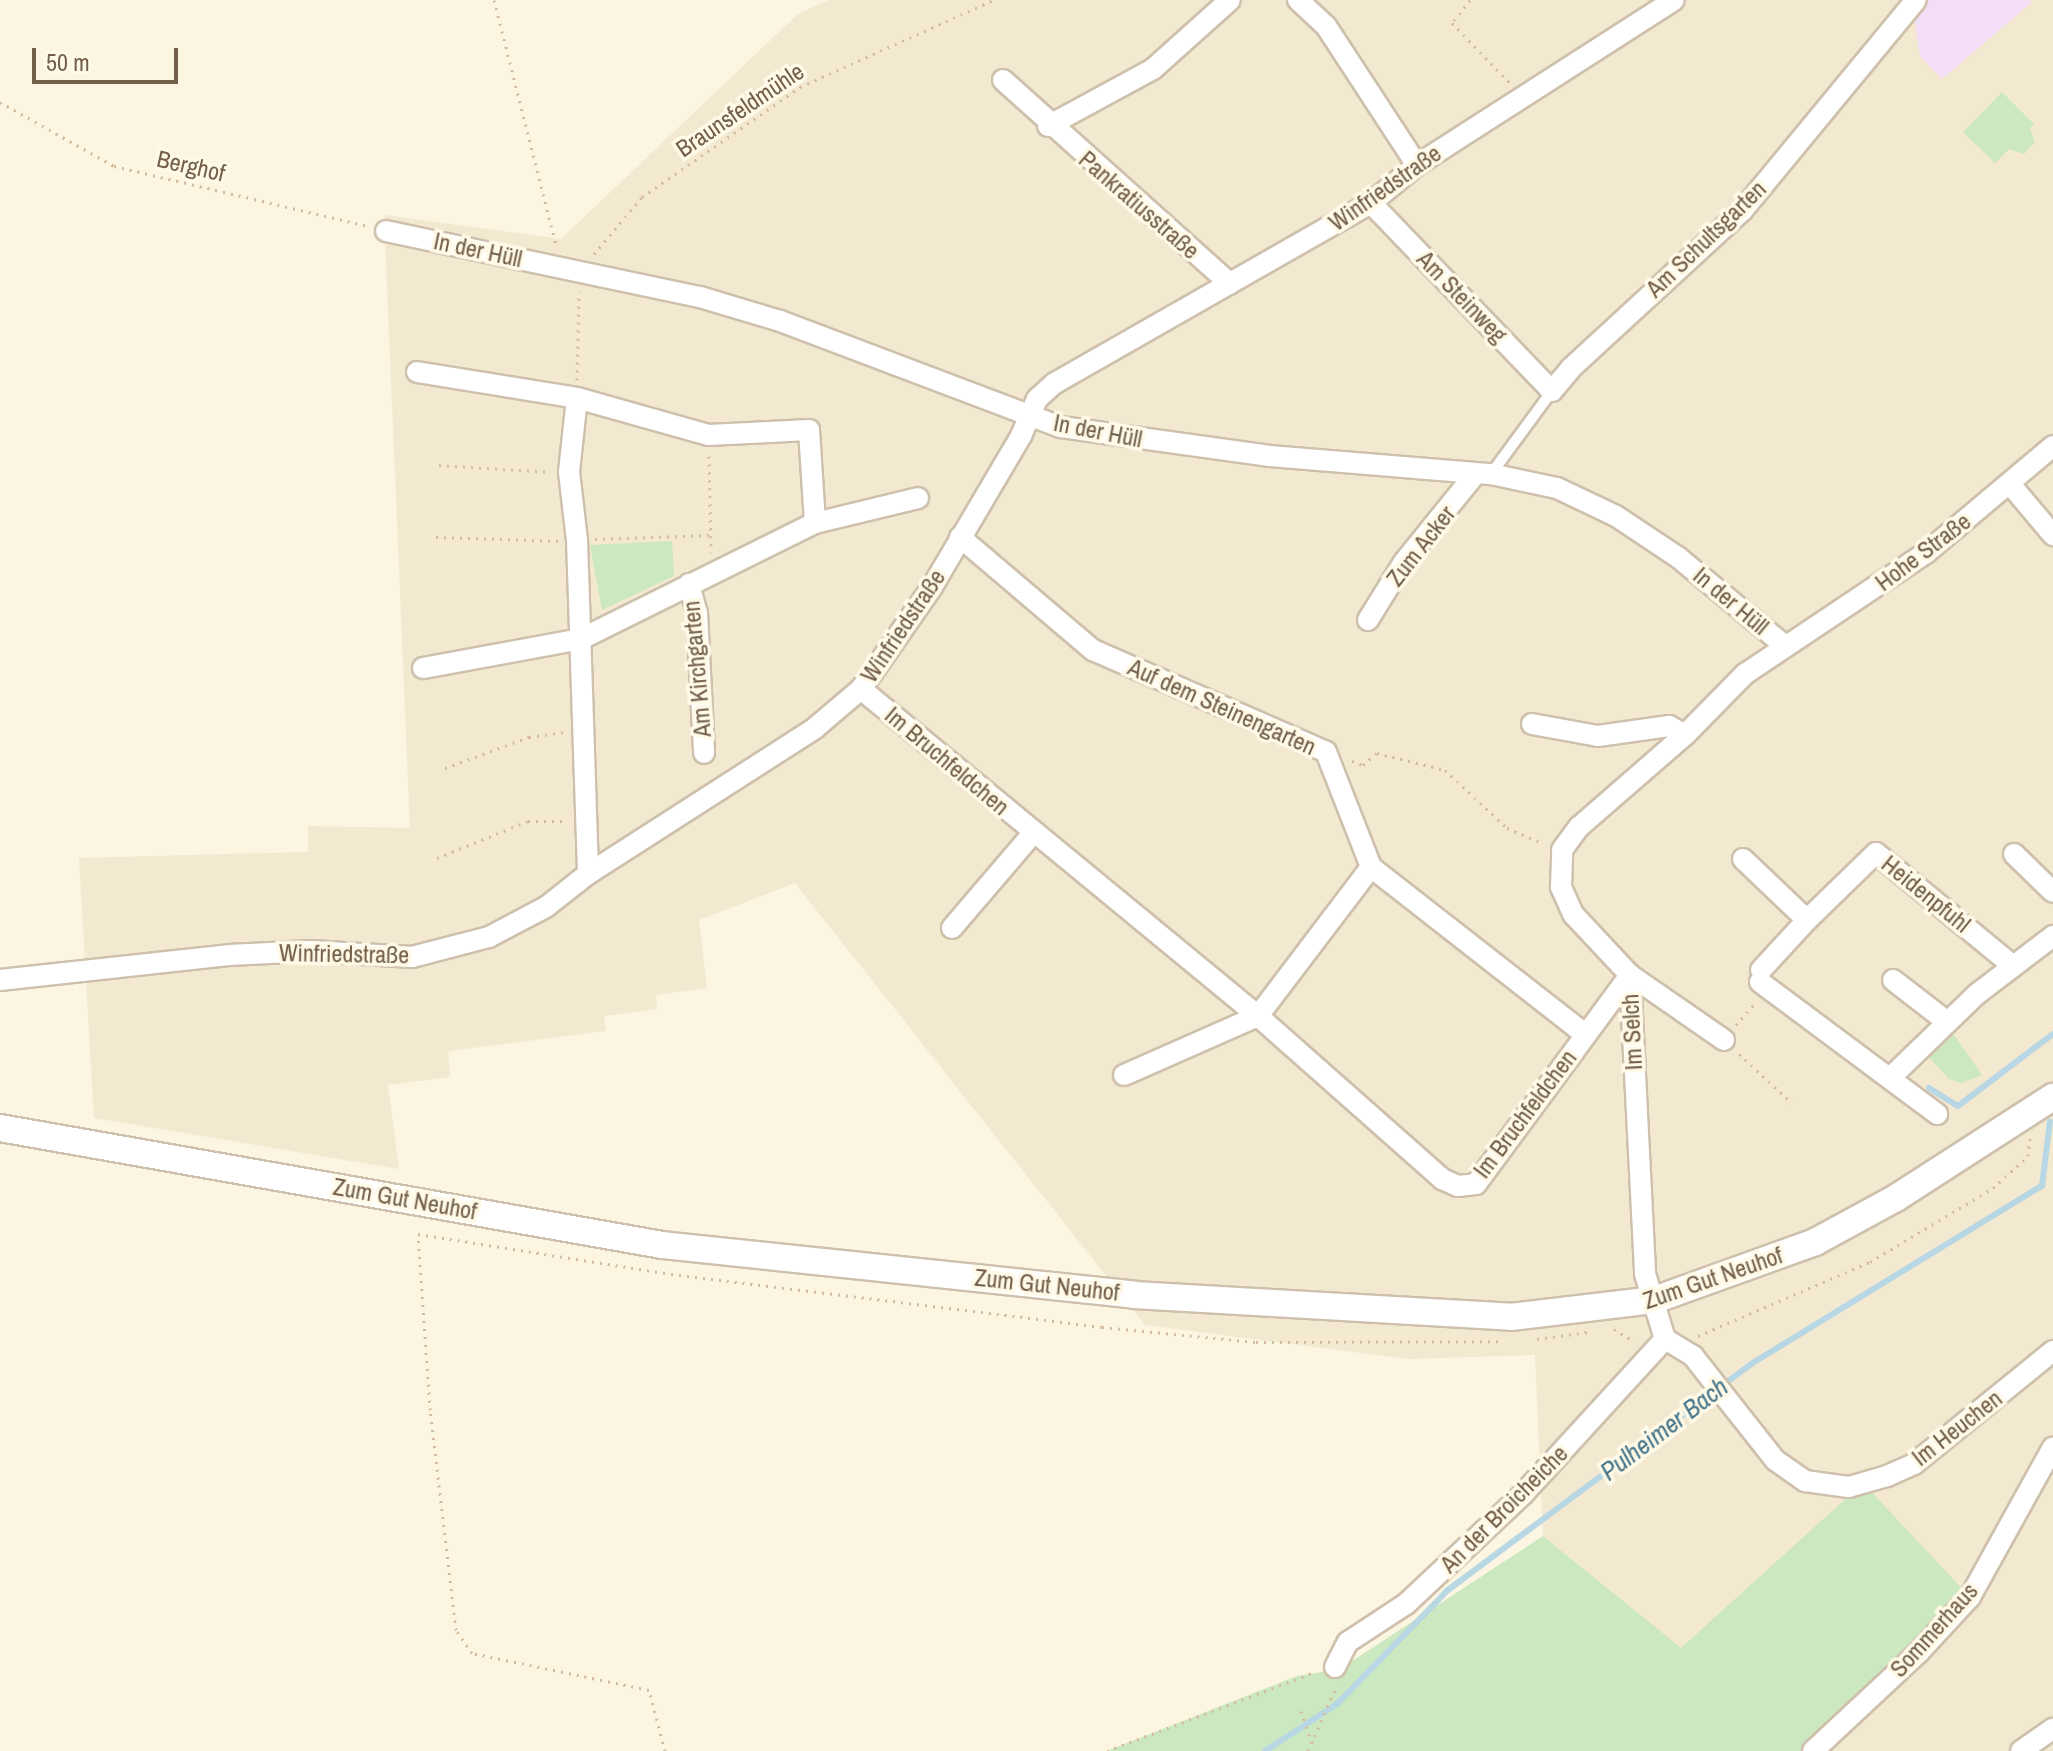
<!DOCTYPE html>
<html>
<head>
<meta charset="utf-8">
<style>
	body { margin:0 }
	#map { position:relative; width:2053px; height:1751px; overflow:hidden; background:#fbf5e1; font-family:"Archivo Narrow",sans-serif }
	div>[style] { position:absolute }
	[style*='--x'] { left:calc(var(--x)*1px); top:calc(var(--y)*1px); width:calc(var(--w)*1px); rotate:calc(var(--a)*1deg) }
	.residential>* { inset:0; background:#f3e8d0 }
	.education>* { inset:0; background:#f2def7 }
	.green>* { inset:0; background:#cbe8c1 }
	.stream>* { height:6px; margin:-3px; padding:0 3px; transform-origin:3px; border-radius:3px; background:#b7d7e4 }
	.path>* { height:3px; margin-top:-1.5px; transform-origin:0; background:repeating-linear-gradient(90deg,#d4bb9d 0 2px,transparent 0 8px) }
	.roads { filter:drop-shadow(2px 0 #cec0ac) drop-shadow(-2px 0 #cec0ac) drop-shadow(0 2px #cec0ac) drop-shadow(0 -2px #cec0ac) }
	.lane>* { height:10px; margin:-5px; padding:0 5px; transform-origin:5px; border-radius:5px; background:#fff }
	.street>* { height:20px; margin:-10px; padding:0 10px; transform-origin:10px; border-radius:10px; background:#fff }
	.secondary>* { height:26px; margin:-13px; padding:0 13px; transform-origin:13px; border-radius:13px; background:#fff }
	span { translate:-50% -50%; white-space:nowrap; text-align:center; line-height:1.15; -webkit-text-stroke:7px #fff9e7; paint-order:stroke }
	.street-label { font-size:24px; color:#725e49 }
	.water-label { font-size:26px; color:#46768b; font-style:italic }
	.scale { position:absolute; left:32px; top:48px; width:146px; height:36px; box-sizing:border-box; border:4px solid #725e49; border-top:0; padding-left:10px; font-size:24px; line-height:28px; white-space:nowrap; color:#725e49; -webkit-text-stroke:6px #fff9e7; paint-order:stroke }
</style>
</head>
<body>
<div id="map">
	<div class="residential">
		<div style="clip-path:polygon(829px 0,2053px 0,2053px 1751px,1813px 1751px,1723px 1612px,1681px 1649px,1543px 1536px,1535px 1355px,1408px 1359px,1145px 1325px,795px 883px,699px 920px,707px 988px,656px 995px,657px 1009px,604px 1016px,606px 1031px,448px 1051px,450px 1077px,388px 1085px,399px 1169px,94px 1118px,79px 858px,308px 852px,308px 826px,410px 828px,384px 215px,561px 239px,798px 14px)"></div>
	</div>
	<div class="education">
		<div style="clip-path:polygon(1928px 0,2030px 0,2032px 2px,1942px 79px,1920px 56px,1914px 17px)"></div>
	</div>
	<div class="green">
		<div style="clip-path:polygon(2002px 92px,2034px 124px,2030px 129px,2035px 142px,2024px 154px,2009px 149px,1995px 163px,1963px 132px)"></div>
		<div style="clip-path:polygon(672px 541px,674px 576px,602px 610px,590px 545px)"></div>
		<div style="clip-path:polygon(1951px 1031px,1982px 1075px,1962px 1083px,1949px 1079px,1927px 1055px)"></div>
		<div style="clip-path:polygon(1863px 1483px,1970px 1597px,1813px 1751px,1107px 1751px,1297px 1676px,1340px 1669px,1543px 1536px,1681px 1648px)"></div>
	</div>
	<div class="stream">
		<div style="--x:1929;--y:1088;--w:34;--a:32"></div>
		<div style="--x:1958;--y:1106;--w:119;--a:-37.2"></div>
		<div style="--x:1265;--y:1751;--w:86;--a:-33.1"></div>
		<div style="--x:1337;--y:1704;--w:159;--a:-45.8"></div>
		<div style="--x:1448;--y:1590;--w:378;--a:-36.7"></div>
		<div style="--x:1751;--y:1364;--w:341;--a:-31.5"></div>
		<div style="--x:2042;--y:1186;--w:65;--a:-83"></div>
	</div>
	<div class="path">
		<div style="--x:494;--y:0;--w:253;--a:75.8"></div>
		<div style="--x:1470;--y:0;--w:29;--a:128"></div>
		<div style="--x:1452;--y:23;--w:83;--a:46"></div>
		<div style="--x:0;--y:102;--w:131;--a:29.3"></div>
		<div style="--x:114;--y:166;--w:260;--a:13.3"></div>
		<div style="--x:594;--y:254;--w:75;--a:-49.9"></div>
		<div style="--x:642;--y:197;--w:193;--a:-34.8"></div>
		<div style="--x:800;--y:87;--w:213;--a:-24.2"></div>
		<div style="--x:577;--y:380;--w:88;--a:-88.7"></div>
		<div style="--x:709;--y:456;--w:96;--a:88.8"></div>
		<div style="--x:439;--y:465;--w:112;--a:3.6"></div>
		<div style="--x:436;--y:537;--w:124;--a:1.8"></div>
		<div style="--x:595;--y:539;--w:115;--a:-2"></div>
		<div style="--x:1352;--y:761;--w:12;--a:20"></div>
		<div style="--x:1363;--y:765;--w:18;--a:-41"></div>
		<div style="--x:1377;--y:753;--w:70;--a:14"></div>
		<div style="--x:1445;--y:770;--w:85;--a:43.1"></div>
		<div style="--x:1507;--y:828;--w:39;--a:23"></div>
		<div style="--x:445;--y:768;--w:90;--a:-20.3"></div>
		<div style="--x:529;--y:737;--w:35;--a:-8"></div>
		<div style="--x:437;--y:858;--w:98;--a:-22.1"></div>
		<div style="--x:528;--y:821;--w:38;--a:0"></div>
		<div style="--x:1736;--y:1025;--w:28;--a:-49"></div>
		<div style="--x:1739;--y:1054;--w:72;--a:42.8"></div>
		<div style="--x:1614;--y:1329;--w:24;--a:33"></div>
		<div style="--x:1698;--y:1336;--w:187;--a:-23.3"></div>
		<div style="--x:1870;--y:1262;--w:144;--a:-31"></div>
		<div style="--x:1993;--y:1188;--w:47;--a:-42.4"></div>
		<div style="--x:2028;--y:1156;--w:18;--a:-84"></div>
		<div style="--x:1537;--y:1339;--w:51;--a:-7.8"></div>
		<div style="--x:1301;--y:1711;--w:34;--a:71"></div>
		<div style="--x:665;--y:1751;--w:63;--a:-104.7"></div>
		<div style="--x:649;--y:1690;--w:181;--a:-168.2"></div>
		<div style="--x:472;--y:1653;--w:28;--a:-125"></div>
		<div style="--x:456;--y:1630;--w:222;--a:-96.7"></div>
		<div style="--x:430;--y:1410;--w:176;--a:-93.9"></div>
		<div style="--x:418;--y:1234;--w:256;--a:9"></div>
		<div style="--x:671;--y:1274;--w:434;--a:7"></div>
		<div style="--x:1102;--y:1327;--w:155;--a:5.6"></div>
		<div style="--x:1256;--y:1342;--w:245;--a:-0.2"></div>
		<div style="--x:1107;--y:1751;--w:222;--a:-20.8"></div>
		<div style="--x:1308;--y:1751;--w:72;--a:-66.3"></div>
	</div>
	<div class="roads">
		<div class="lane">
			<div style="--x:1491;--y:474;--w:103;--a:-53.7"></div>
		</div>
		<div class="street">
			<div style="--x:1298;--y:0;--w:38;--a:43"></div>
			<div style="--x:1326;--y:26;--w:166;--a:56.8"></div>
			<div style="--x:1003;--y:80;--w:305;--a:41.9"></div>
			<div style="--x:1048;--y:126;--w:119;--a:-28.5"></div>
			<div style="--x:1153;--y:69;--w:103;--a:-41.9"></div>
			<div style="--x:1371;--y:203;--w:261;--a:46.1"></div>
			<div style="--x:1552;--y:391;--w:30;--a:-50"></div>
			<div style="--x:1571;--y:368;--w:232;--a:-42.6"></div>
			<div style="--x:1742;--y:211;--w:273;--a:-50.5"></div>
			<div style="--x:386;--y:231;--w:321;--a:11.9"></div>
			<div style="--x:700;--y:297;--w:84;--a:16.7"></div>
			<div style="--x:780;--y:321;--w:300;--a:20.7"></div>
			<div style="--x:1061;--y:427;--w:211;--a:7.9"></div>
			<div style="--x:1270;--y:456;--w:222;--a:4.7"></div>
			<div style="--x:1491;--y:474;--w:67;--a:12"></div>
			<div style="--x:1557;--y:488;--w:65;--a:25.4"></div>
			<div style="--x:1616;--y:516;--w:76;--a:33.7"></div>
			<div style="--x:1679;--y:558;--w:138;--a:39.7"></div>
			<div style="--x:417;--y:372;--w:162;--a:9.2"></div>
			<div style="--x:577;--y:398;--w:137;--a:15.7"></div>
			<div style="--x:709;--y:435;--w:100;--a:-2.9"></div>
			<div style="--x:809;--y:430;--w:93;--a:86.3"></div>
			<div style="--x:577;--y:398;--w:74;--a:96.2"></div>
			<div style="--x:569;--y:472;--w:68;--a:83.3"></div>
			<div style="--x:577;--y:540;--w:334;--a:88.1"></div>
			<div style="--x:2010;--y:484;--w:67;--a:49.9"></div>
			<div style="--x:960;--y:537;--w:175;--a:40.4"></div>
			<div style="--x:1093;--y:650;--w:254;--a:23.6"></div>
			<div style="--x:1326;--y:752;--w:123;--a:68.6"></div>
			<div style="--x:1371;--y:867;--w:271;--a:38"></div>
			<div style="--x:689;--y:584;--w:30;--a:75"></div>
			<div style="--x:697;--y:613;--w:140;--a:87.1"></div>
			<div style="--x:1368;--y:620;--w:68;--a:-58.2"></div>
			<div style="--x:1404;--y:562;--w:114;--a:-51"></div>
			<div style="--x:423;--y:668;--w:161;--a:-10.4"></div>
			<div style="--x:581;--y:639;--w:261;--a:-26.4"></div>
			<div style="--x:815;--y:523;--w:106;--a:-13.6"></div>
			<div style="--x:861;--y:689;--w:514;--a:39.48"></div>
			<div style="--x:1258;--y:1016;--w:246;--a:41.5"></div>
			<div style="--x:1442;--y:1179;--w:17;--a:24"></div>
			<div style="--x:1458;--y:1186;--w:18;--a:-6"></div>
			<div style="--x:1476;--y:1184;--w:260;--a:-53.6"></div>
			<div style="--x:1532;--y:724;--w:67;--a:10.3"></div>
			<div style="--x:1598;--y:736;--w:72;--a:-8"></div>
			<div style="--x:1669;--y:726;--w:18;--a:29"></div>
			<div style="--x:2014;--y:854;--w:54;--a:44.3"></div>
			<div style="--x:1743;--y:859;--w:88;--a:43.6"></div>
			<div style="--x:1807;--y:920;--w:96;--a:-44.2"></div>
			<div style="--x:1876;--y:853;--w:178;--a:39.5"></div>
			<div style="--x:952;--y:928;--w:125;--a:-49.5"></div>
			<div style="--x:1761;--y:970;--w:68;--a:-47.4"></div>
			<div style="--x:1630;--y:975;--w:299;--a:87.1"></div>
			<div style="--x:1645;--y:1274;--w:68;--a:72.9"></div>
			<div style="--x:1665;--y:1339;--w:33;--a:31"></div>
			<div style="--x:1693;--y:1356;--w:132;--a:51.7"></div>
			<div style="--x:1775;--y:1460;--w:37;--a:35"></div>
			<div style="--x:1805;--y:1481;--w:44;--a:7.8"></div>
			<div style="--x:1849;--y:1487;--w:40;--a:-16"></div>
			<div style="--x:1887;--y:1476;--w:30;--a:-24"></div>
			<div style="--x:1914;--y:1464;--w:179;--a:-39.1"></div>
			<div style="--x:0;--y:980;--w:230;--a:-6.2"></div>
			<div style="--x:229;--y:955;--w:82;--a:-2.8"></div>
			<div style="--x:311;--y:951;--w:101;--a:3.4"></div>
			<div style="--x:412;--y:957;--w:80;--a:-14.6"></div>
			<div style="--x:489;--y:937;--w:64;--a:-27.8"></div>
			<div style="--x:546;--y:907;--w:53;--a:-38.2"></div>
			<div style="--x:588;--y:874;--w:270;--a:-32.7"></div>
			<div style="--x:815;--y:728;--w:60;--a:-40.3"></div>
			<div style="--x:861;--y:689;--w:124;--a:-55.2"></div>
			<div style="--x:932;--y:587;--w:175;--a:-59.5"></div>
			<div style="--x:1021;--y:436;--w:40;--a:-66.6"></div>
			<div style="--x:1037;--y:399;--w:24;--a:-42"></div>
			<div style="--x:1055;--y:383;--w:364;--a:-29.7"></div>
			<div style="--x:1371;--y:203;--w:60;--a:-39.6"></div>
			<div style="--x:1417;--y:165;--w:305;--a:-32.7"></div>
			<div style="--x:1893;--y:980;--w:67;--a:37.7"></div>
			<div style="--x:1760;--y:982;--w:221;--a:36.7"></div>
			<div style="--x:1724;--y:1040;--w:114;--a:-145.3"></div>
			<div style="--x:1630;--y:975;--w:83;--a:-133.1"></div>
			<div style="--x:1573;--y:914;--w:30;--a:-114"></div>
			<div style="--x:1561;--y:887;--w:37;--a:-88"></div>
			<div style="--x:1562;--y:850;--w:29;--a:-54"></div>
			<div style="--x:1579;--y:827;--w:140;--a:-41"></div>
			<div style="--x:1685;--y:735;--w:86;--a:-45.5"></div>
			<div style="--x:1745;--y:674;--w:218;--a:-33.8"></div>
			<div style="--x:1926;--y:553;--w:166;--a:-40.1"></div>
			<div style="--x:1124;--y:1075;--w:146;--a:-23.8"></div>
			<div style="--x:1258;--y:1016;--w:187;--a:-52.8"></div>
			<div style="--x:1891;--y:1077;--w:120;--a:-44"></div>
			<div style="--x:1977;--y:994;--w:96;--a:-37.3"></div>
			<div style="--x:1335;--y:1667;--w:28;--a:-63"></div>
			<div style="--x:1348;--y:1642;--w:69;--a:-33.2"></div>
			<div style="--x:1406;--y:1604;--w:161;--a:-43.2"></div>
			<div style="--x:1523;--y:1494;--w:210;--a:-47.5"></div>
			<div style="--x:1813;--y:1751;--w:145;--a:-43"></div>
			<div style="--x:1919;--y:1652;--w:75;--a:-47.2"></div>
			<div style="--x:1970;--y:1597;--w:171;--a:-61"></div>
			<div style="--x:2021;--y:1751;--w:39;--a:-35"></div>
		</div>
		<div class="secondary">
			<div style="--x:0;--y:1128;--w:672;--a:10.02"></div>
			<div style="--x:662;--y:1245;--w:475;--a:6"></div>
			<div style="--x:1134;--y:1295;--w:378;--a:3.3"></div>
			<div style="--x:1511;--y:1317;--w:144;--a:-6.8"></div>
			<div style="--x:1654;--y:1300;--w:171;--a:-19.8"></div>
			<div style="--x:1815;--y:1242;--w:92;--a:-28.5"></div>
			<div style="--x:1896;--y:1198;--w:187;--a:-32.8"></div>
		</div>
	</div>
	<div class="street-label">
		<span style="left:740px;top:110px;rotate:-34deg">Braunsfeldmühle</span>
		<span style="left:191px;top:166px;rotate:13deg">Berghof</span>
		<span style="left:1385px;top:188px;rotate:-35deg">Winfriedstraße</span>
		<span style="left:1139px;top:205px;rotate:41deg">Pankratiusstraße</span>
		<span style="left:1706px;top:239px;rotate:-44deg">Am Schultsgarten</span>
		<span style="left:478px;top:250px;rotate:12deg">In der Hüll</span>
		<span style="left:1462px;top:297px;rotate:46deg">Am Steinweg</span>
		<span style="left:1098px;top:431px;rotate:11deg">In der Hüll</span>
		<span style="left:1421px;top:546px;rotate:-52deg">Zum Acker</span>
		<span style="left:1923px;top:552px;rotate:-37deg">Hohe Straße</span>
		<span style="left:1731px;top:601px;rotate:40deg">In der Hüll</span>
		<span style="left:903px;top:626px;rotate:-56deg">Winfriedstraße</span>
		<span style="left:697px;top:669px;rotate:-95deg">Am Kirchgarten</span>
		<span style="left:1222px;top:707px;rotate:24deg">Auf dem Steinengarten</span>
		<span style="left:947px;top:761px;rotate:40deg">Im Bruchfeldchen</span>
		<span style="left:1926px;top:894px;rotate:39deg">Heidenpfuhl</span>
		<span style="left:344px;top:954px;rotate:1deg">Winfriedstraße</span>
		<span style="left:1632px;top:1032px;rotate:-93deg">Im Selch</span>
		<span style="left:1525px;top:1114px;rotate:-53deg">Im Bruchfeldchen</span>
		<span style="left:405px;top:1199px;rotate:10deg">Zum Gut Neuhof</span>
		<span style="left:1713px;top:1278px;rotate:-19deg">Zum Gut Neuhof</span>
		<span style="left:1047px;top:1285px;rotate:6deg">Zum Gut Neuhof</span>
		<span style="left:1957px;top:1428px;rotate:-38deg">Im Heuchen</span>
		<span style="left:1504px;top:1509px;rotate:-45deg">An der Broicheiche</span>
		<span style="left:1934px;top:1630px;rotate:-48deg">Sommerhaus</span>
	</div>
	<div class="water-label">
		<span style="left:1664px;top:1429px;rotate:-37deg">Pulheimer Bach</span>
	</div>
	<div class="scale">50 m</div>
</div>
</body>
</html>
